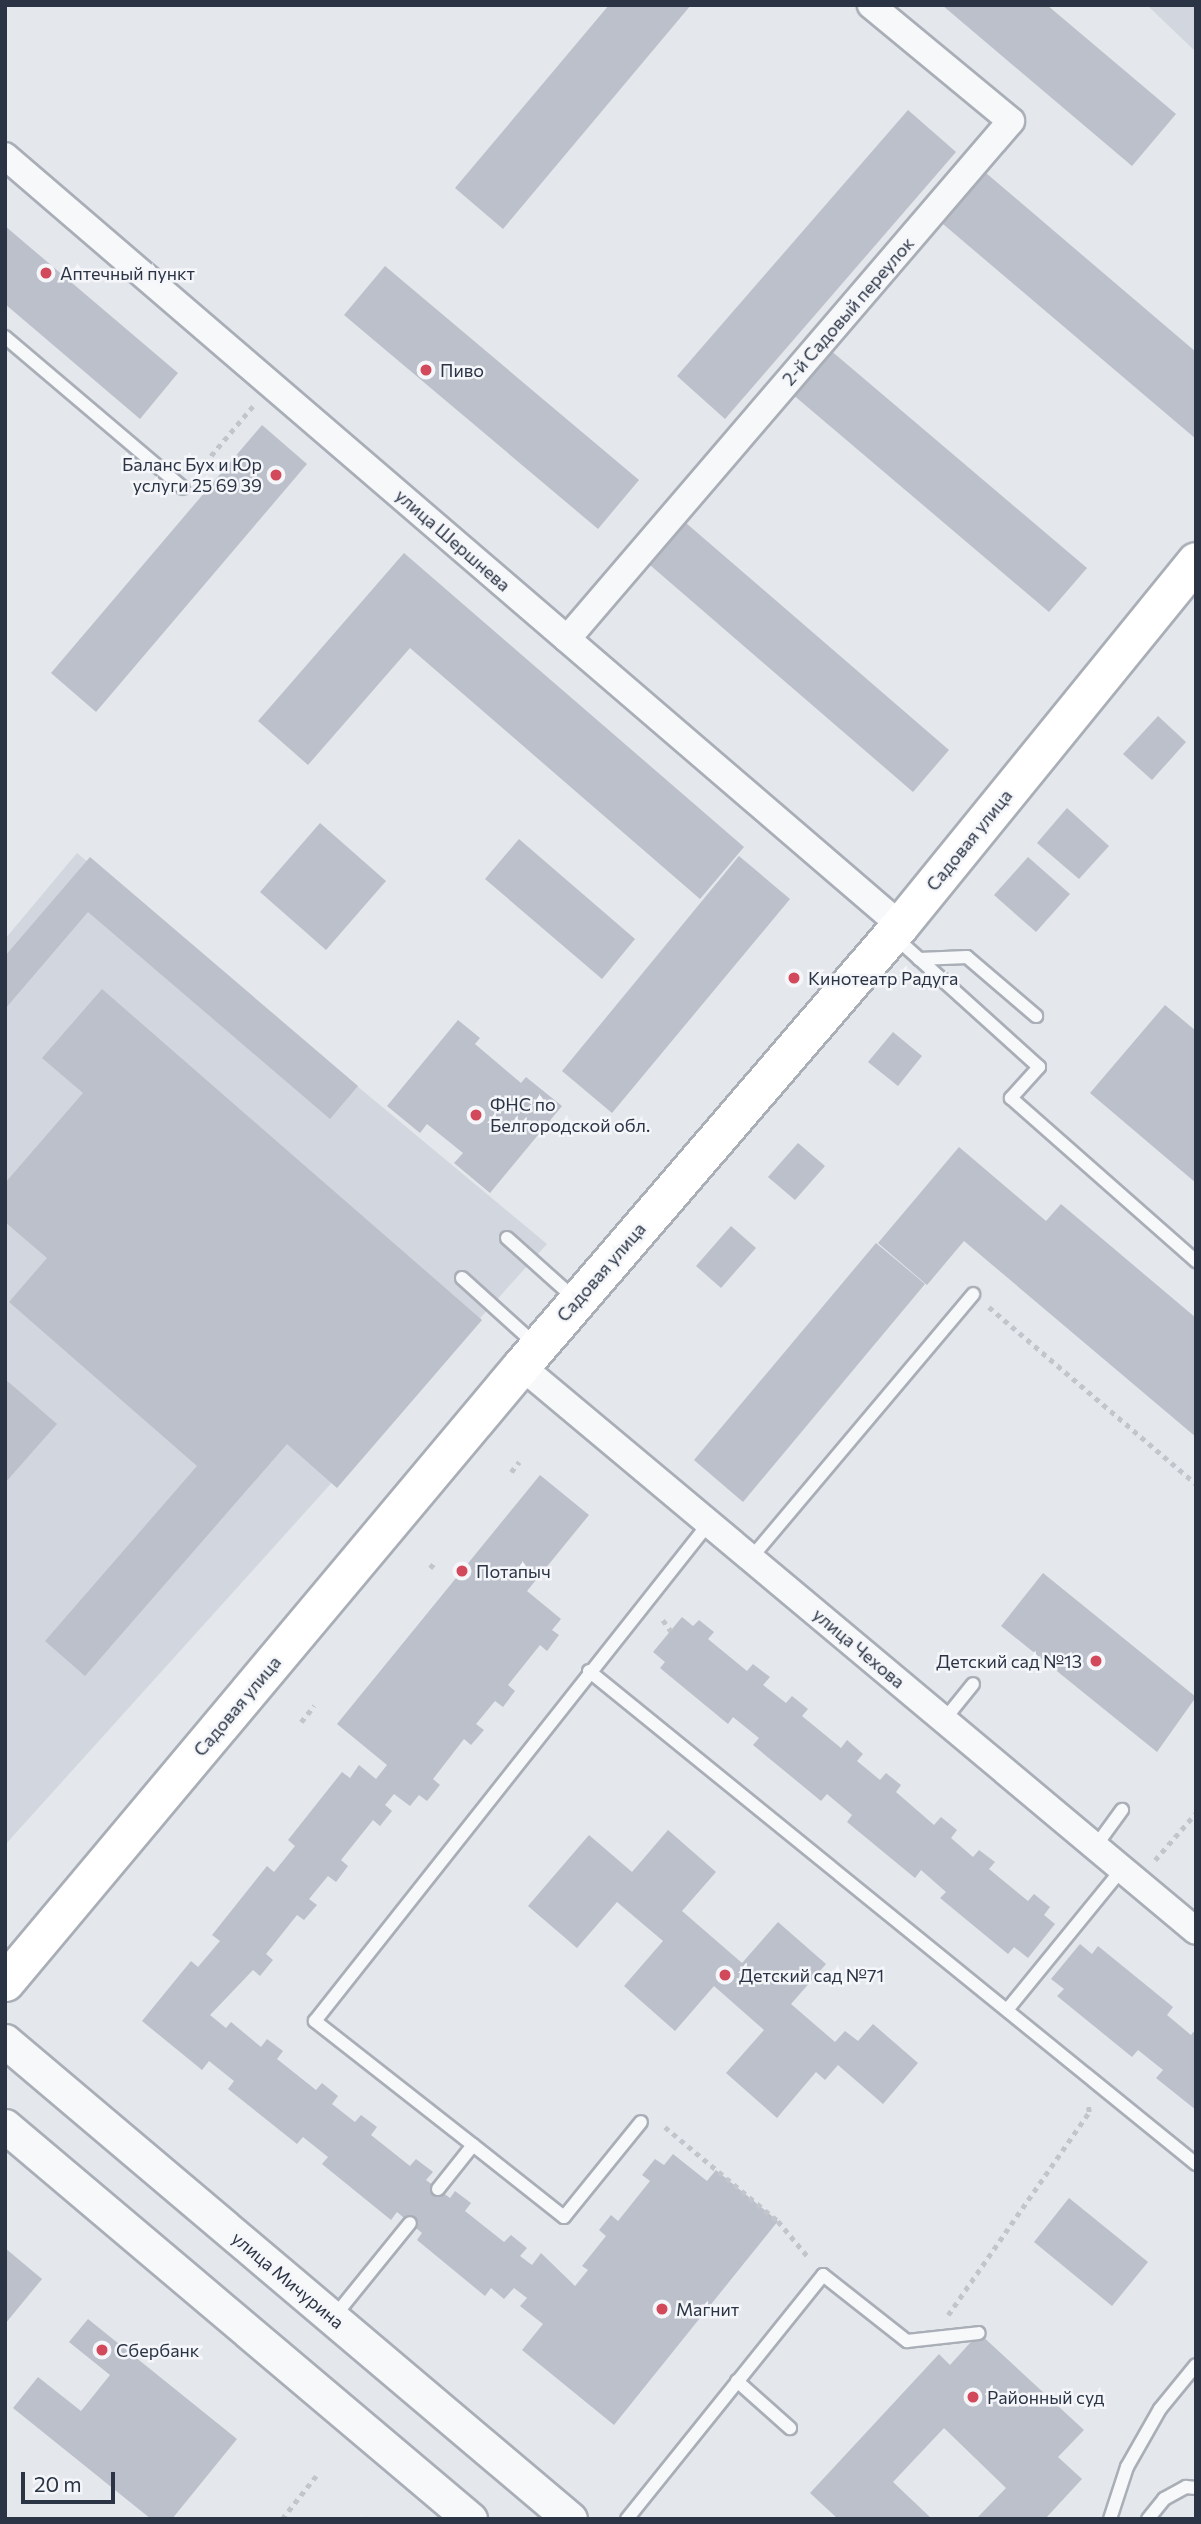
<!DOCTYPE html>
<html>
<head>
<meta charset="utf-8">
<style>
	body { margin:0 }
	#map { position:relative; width:1201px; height:2524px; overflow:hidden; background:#e4e7ec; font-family:Commissioner,sans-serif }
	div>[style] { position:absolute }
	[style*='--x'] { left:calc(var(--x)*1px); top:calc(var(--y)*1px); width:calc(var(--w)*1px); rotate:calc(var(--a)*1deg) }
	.built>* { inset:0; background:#d2d6de }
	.building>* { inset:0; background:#bbc0ca }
	.path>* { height:4.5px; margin-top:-2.25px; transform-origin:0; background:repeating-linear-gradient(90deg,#c2c5cb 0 5px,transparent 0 10px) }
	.roads { filter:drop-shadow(2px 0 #a9aeb7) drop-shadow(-2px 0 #a9aeb7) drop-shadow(0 2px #a9aeb7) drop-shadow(0 -2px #a9aeb7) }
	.service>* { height:12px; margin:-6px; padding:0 6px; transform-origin:6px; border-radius:6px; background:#f7f8fa }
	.minor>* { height:26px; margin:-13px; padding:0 13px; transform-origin:13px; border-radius:13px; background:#f7f8fa }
	.tertiary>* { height:33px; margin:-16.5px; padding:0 16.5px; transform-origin:16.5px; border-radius:16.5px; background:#f7f8fa }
	.secondary>* { height:37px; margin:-18.5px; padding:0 18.5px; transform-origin:18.5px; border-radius:18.5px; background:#fff }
	.dots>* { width:19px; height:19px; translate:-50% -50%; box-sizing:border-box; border:4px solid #f4f6f9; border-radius:50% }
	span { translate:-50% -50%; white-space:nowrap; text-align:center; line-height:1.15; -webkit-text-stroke:5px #f4f6f9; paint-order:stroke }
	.poi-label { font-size:18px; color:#2b3445 }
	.left { translate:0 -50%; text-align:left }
	.right { translate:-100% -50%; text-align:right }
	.street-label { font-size:18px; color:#2b3445 }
	.frame { position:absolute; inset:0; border:7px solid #2b3445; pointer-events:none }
	.scale { position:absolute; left:21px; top:2472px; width:94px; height:32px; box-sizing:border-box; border:4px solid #2b3445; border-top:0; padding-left:9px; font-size:21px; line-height:24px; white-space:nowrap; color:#2b3445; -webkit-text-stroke:5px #f4f6f9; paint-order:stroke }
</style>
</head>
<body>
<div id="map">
	<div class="built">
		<div style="clip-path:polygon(1147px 5px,1196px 5px,1196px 52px)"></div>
		<div style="clip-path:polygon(77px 853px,547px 1244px,5px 1845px,5px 939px)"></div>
	</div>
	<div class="building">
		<div style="clip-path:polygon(609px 5px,691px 5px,503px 229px,455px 188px)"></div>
		<div style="clip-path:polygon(942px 5px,1047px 5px,1176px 114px,1132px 166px)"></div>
		<div style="clip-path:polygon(908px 110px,956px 152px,725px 419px,677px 376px)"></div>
		<div style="clip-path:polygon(986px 173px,1196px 352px,1196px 439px,943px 224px)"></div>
		<div style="clip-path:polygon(5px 226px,178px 373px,140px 419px,5px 304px)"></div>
		<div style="clip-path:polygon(385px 266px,639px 480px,598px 529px,344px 315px)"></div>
		<div style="clip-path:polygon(829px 349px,1087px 568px,1049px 612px,791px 393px)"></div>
		<div style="clip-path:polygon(262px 425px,307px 464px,96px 712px,51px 673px)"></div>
		<div style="clip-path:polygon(686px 523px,949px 750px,913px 792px,650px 565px)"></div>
		<div style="clip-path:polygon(404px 553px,744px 847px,700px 899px,410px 648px,308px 765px,258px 721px)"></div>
		<div style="clip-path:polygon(1158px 716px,1186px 742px,1152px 780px,1123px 754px)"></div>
		<div style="clip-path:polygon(1067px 808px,1109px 846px,1079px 879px,1037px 843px)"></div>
		<div style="clip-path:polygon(320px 823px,386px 881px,326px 950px,260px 892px)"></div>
		<div style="clip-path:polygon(519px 839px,635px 939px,602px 979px,485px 879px)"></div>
		<div style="clip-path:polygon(739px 856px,790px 899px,612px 1113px,562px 1071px)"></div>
		<div style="clip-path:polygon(90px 857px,358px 1086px,330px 1119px,88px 912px,5px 1009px,5px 956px)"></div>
		<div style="clip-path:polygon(1028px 857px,1070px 894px,1036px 932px,994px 895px)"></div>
		<div style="clip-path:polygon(102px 989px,482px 1320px,337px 1488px,287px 1444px,85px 1676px,45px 1641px,197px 1466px,9px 1302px,47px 1258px,5px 1222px,5px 1183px,83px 1093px,42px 1058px)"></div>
		<div style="clip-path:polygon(1165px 1005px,1196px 1031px,1196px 1183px,1090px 1093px)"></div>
		<div style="clip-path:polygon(458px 1020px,480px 1038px,475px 1044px,521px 1083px,526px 1077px,562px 1106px,490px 1193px,454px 1163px,463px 1153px,427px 1124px,420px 1133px,387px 1106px)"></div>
		<div style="clip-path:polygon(893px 1032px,922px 1056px,898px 1086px,868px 1062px)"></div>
		<div style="clip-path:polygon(798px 1143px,825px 1166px,795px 1200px,768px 1177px)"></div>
		<div style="clip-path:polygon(959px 1147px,1046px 1221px,1061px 1204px,1196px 1318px,1196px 1437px,964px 1241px,927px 1285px,878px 1243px)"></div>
		<div style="clip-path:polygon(731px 1226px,756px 1248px,721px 1288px,696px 1266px)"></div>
		<div style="clip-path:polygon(876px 1243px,925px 1284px,743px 1502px,694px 1460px)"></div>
		<div style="clip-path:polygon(5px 1379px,57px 1424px,5px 1483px)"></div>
		<div style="clip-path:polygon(540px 1475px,589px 1515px,527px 1591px,561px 1619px,552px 1630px,559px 1635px,547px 1651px,540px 1645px,508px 1685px,515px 1691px,503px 1707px,495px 1701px,476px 1724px,484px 1730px,471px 1745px,464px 1739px,433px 1779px,440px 1785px,427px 1801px,419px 1795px,410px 1806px,394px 1794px,385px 1805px,392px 1811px,380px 1826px,373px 1820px,341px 1860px,348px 1866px,336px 1882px,328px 1876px,309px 1899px,317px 1905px,304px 1920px,297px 1915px,266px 1954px,273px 1960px,260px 1976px,253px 1970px,210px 2015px,226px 2028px,231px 2022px,261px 2047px,267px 2039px,283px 2051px,277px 2059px,316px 2090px,322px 2083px,338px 2096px,332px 2104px,355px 2122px,361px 2115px,377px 2127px,371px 2135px,410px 2166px,416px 2159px,433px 2172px,426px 2180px,450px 2198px,455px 2191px,471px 2203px,465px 2211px,504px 2242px,511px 2235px,527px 2248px,520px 2256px,532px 2265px,541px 2253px,575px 2286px,588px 2270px,582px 2266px,606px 2236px,599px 2230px,611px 2215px,618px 2221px,650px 2181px,642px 2175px,655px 2159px,664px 2165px,673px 2154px,707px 2181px,716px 2170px,778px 2221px,614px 2425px,522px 2350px,543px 2324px,520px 2306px,527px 2298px,514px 2288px,504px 2299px,491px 2288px,485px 2296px,417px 2240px,422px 2233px,410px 2223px,397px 2212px,391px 2220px,322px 2164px,328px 2157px,303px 2137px,297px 2144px,228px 2089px,234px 2081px,209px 2061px,202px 2070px,142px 2021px,191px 1961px,198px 1967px,220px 1941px,212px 1935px,267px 1866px,274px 1872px,295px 1846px,288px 1840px,342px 1772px,350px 1778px,359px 1765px,376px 1779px,387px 1765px,337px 1724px)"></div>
		<div style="clip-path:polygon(1043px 1573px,1196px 1697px,1157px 1752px,1001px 1626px)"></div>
		<div style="clip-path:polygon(682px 1617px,693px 1626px,699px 1620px,714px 1632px,708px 1639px,747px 1671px,753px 1664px,770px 1677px,763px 1685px,786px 1703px,792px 1696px,808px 1709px,802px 1716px,841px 1748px,847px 1740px,863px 1754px,857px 1761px,880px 1780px,886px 1773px,901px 1785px,896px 1792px,934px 1825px,941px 1817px,957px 1830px,951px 1838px,973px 1857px,979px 1850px,995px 1862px,989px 1869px,1028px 1901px,1034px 1894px,1050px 1907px,1044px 1915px,1055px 1924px,1028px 1958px,1014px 1947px,1008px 1954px,940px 1898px,946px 1892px,921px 1870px,915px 1878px,847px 1822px,852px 1815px,827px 1794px,821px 1801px,753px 1745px,759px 1738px,733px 1717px,728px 1724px,660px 1668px,665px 1662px,653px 1652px)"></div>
		<div style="clip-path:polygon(668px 1830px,716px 1872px,682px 1911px,742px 1963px,778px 1922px,826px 1964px,791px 2004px,835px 2042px,845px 2031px,858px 2041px,873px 2024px,918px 2063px,883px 2104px,838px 2065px,825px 2080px,816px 2072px,777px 2118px,726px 2073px,764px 2030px,714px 1986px,675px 2031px,624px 1986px,663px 1941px,617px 1902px,577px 1948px,528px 1906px,589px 1835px,632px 1872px)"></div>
		<div style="clip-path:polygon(1080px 1944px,1092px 1954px,1098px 1946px,1173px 2007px,1167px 2015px,1191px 2035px,1196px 2029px,1196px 2110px,1156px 2078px,1163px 2070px,1138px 2050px,1132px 2057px,1057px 1996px,1064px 1989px,1051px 1979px)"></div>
		<div style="clip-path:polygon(1069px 2198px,1148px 2262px,1112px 2306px,1034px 2242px)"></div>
		<div style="clip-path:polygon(5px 2248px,42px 2279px,5px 2324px)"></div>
		<div style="clip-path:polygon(88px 2319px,237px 2439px,172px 2519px,151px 2519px,13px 2408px,38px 2377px,81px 2411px,110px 2375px,69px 2342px)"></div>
		<div style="clip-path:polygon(979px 2333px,1084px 2430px,1058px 2457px,1082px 2479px,1045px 2519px,976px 2519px,1006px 2488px,944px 2428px,893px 2482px,932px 2519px,838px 2519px,810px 2493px,939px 2354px,950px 2365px)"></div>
	</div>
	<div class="path">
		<div style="--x:198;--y:471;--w:85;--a:-49.8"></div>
		<div style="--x:989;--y:1307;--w:272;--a:40.5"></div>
		<div style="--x:511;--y:1472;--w:13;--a:-51"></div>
		<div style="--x:430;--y:1568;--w:8;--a:-50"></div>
		<div style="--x:663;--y:1620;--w:14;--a:54"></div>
		<div style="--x:301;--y:1722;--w:21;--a:-51"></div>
		<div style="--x:1155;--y:1860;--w:62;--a:-48.9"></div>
		<div style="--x:665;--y:2127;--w:147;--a:39.8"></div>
		<div style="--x:778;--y:2221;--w:48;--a:50"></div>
		<div style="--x:948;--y:2315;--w:247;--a:-55.2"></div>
		<div style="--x:1089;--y:2112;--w:7;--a:-98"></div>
		<div style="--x:282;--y:2519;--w:55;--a:-51.7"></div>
		<div style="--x:367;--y:2519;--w:2;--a:-63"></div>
	</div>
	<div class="roads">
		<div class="service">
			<div style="--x:5;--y:337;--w:233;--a:40.3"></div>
			<div style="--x:895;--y:937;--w:194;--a:42.1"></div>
			<div style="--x:1039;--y:1067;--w:42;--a:132.1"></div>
			<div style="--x:1011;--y:1098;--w:247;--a:41.4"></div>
			<div style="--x:919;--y:959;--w:48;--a:-2.4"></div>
			<div style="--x:967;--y:957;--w:91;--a:40.5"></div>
			<div style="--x:507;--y:1238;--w:90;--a:41.8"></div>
			<div style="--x:462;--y:1278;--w:98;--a:42.1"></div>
			<div style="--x:751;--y:1558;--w:345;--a:-49.9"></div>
			<div style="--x:589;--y:1671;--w:782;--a:39.08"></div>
			<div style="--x:944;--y:1720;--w:46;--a:-51.1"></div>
			<div style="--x:1095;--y:1847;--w:46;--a:-53.9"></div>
			<div style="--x:1007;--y:2010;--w:182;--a:-50.8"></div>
			<div style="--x:473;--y:2145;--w:116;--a:38.4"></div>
			<div style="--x:564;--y:2217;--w:122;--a:-51"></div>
			<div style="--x:438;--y:2189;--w:56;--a:-51.5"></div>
			<div style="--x:473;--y:2145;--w:201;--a:-141.9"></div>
			<div style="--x:315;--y:2021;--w:635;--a:-51.65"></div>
			<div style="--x:333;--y:2318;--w:122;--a:-51"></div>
			<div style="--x:737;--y:2381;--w:71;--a:41.6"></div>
			<div style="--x:627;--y:2519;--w:313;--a:-51.2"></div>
			<div style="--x:823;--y:2275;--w:107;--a:38.2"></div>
			<div style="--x:907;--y:2341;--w:72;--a:-6.3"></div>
			<div style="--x:1110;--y:2519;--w:55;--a:-71.9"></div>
			<div style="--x:1127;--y:2467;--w:67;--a:-60.4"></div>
			<div style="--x:1160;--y:2409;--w:57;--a:-50.7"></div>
			<div style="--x:1148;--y:2519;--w:26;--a:-51"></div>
			<div style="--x:1164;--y:2499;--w:25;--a:-29"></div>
			<div style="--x:1186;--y:2487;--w:10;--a:6"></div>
		</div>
		<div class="minor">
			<div style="--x:5;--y:156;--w:1180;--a:40.67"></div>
			<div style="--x:567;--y:639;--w:682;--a:-49.4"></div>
			<div style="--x:1011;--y:121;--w:182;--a:-140.4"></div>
			<div style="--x:521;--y:1366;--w:880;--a:39.93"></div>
		</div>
		<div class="tertiary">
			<div style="--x:5;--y:2041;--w:740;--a:40.23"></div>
			<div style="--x:5;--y:2126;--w:609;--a:40.2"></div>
		</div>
		<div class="secondary">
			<div style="--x:5;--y:1982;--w:804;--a:-50.05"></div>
			<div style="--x:521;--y:1366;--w:581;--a:-49.32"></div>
			<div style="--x:900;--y:925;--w:469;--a:-50.9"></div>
		</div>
	</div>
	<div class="dots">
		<div style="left:46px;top:273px;background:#d1495b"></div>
		<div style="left:426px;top:370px;background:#d1495b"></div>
		<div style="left:276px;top:475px;background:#d1495b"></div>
		<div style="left:794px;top:978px;background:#d1495b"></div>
		<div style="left:476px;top:1115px;background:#d1495b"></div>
		<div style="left:462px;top:1571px;background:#d1495b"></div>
		<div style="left:1096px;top:1661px;background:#d1495b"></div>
		<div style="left:725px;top:1975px;background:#d1495b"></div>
		<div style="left:662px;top:2309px;background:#d1495b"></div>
		<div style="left:102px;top:2350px;background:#d1495b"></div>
		<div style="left:973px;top:2397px;background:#d1495b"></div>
	</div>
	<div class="poi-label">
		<span class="left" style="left:60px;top:273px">Аптечный пункт</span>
		<span class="left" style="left:440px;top:370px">Пиво</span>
		<span class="right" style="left:262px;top:475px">Баланс Бух и Юр<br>услуги 25 69 39</span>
		<span class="left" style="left:808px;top:978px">Кинотеатр Радуга</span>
		<span class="left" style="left:490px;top:1115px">ФНС по<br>Белгородской обл.</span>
		<span class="left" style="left:476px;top:1571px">Потапыч</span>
		<span class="right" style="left:1082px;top:1661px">Детский сад №13</span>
		<span class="left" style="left:739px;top:1975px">Детский сад №71</span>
		<span class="left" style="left:676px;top:2309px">Магнит</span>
		<span class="left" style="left:116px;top:2350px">Сбербанк</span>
		<span class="left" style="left:987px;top:2397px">Районный суд</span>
	</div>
	<div class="street-label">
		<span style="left:848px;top:311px;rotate:-49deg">2-й Садовый переулок</span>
		<span style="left:453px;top:540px;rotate:41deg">улица Шершнева</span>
		<span style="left:969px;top:840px;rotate:-51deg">Садовая улица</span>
		<span style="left:601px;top:1272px;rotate:-49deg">Садовая улица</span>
		<span style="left:859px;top:1648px;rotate:40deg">улица Чехова</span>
		<span style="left:237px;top:1706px;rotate:-50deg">Садовая улица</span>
		<span style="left:288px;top:2280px;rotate:40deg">улица Мичурина</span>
	</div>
	<div class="frame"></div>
	<div class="scale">20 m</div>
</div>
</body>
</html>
